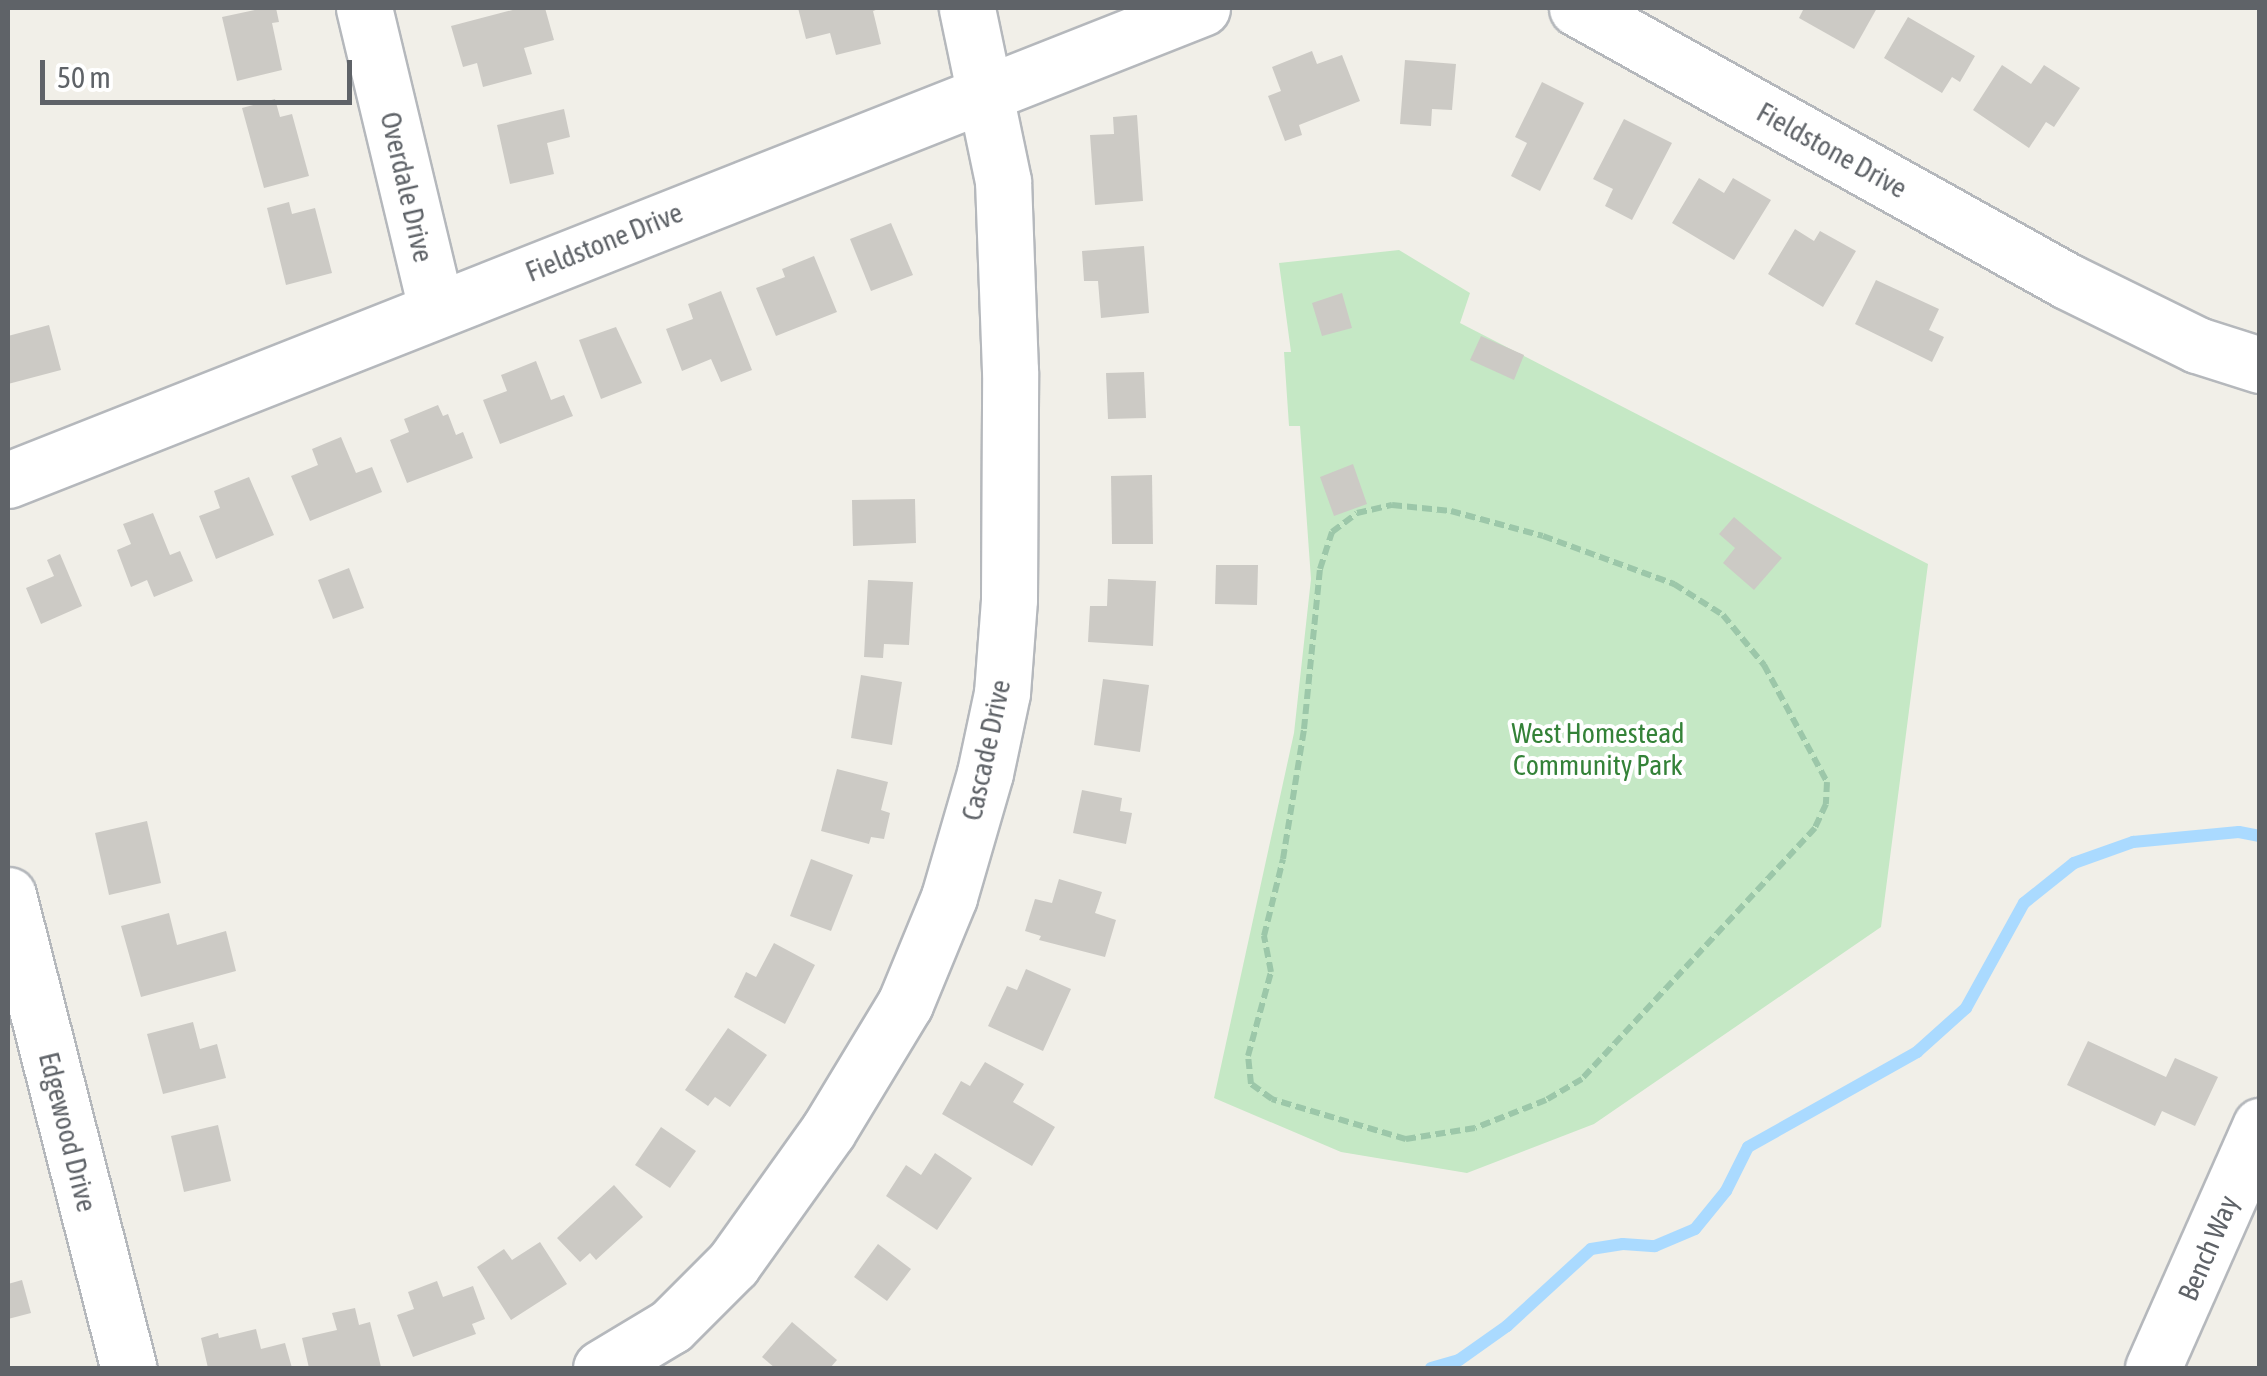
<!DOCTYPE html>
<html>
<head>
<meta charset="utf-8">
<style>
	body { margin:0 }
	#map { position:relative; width:2267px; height:1376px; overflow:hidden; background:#f1efe8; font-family:"Asap Condensed",sans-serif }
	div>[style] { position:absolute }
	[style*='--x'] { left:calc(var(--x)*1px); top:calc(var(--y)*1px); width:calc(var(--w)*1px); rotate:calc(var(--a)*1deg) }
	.green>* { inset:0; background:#c5e8c5 }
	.stream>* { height:12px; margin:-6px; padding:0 6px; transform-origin:6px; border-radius:6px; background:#aadaff }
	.building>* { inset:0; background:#cccac5 }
	.path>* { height:6px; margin-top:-3px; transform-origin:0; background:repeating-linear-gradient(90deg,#9cc7a9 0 10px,transparent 0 15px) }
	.roads { filter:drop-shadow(2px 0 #b5b8bc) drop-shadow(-2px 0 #b5b8bc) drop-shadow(0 2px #b5b8bc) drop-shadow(0 -2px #b5b8bc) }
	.minor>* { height:55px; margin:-27.5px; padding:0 27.5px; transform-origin:27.5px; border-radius:27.5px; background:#fff }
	span { translate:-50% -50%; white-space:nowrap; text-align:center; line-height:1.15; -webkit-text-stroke:8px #fff; paint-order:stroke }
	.street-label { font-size:28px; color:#5f6368 }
	.park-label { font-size:28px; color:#348238 }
	.frame { position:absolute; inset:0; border:10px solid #5f6368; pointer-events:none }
	.scale { position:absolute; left:40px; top:60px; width:312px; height:45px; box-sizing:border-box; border:5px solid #5f6368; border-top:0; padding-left:12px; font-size:30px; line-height:35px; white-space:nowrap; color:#5f6368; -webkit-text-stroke:8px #fff; paint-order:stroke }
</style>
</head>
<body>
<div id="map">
	<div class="green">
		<div style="clip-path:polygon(1399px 250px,1470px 293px,1460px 323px,1928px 564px,1881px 927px,1594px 1124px,1467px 1173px,1341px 1152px,1214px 1098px,1294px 733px,1311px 579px,1300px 426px,1289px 426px,1284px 352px,1291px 352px,1279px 263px)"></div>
	</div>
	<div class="stream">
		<div style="--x:1431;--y:1368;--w:29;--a:-16"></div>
		<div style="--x:1459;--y:1360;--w:59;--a:-35.3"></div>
		<div style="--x:1507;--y:1326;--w:114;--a:-42.5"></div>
		<div style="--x:1591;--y:1249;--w:32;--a:-9"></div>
		<div style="--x:1623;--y:1244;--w:32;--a:4"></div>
		<div style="--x:1655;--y:1246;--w:43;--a:-23"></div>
		<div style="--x:1695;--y:1229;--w:49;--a:-50.8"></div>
		<div style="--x:1726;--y:1191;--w:49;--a:-63.4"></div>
		<div style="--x:1748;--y:1147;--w:194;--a:-29.3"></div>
		<div style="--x:1917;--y:1052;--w:66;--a:-41.9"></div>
		<div style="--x:1966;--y:1008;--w:120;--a:-61.1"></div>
		<div style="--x:2024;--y:903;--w:64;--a:-38.7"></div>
		<div style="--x:2074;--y:863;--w:63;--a:-19.6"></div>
		<div style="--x:2133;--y:842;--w:106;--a:-5.4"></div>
		<div style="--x:2239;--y:832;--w:21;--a:11"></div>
	</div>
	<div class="building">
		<div style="clip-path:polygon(264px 8px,276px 8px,279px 22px,272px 23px,282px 70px,237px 81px,222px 17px)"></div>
		<div style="clip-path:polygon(520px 8px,545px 8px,554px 40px,524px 48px,532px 74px,483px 87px,477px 63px,463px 67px,451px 26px)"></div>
		<div style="clip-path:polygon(798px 8px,881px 8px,873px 11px,881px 44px,836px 55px,830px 33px,806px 39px)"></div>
		<div style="clip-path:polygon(1804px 8px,1877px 8px,1854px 49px,1799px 18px)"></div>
		<div style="clip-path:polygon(1908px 17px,1975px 56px,1960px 82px,1952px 77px,1942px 93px,1884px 58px)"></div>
		<div style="clip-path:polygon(1312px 51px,1317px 64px,1342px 55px,1360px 101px,1299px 125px,1302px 135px,1285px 141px,1268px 96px,1281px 91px,1272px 67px)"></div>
		<div style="clip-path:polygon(1405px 60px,1456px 64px,1452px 110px,1432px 109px,1431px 126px,1400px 124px)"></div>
		<div style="clip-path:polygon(2002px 65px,2031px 84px,2044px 65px,2080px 88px,2054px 127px,2046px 122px,2029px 148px,1973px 110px)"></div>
		<div style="clip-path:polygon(1542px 82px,1584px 103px,1540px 191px,1511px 176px,1527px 143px,1515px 137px)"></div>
		<div style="clip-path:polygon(275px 99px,280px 117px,292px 114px,309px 176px,264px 188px,242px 108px)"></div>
		<div style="clip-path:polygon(564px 109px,570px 137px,547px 143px,554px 174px,510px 184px,497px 125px)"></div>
		<div style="clip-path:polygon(1137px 115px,1143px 201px,1095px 205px,1090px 135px,1114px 134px,1113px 117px)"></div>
		<div style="clip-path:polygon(1624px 119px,1672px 143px,1632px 220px,1605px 206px,1613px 189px,1593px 179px)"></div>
		<div style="clip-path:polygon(1699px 178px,1724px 193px,1733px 178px,1771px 200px,1734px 260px,1672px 223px)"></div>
		<div style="clip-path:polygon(289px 202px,292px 214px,315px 208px,332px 273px,286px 285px,267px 208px)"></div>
		<div style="clip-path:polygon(891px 223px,913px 275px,871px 291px,850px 239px)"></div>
		<div style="clip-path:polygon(1795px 229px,1814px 241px,1820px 231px,1856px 251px,1823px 307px,1768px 274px)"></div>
		<div style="clip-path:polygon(1144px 246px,1149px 313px,1101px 318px,1098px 281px,1084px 281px,1082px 251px)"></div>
		<div style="clip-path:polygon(814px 256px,837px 312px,776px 336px,756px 288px,785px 277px,782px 269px)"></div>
		<div style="clip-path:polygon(1876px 280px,1939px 309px,1929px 330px,1944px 337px,1932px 362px,1855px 324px)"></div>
		<div style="clip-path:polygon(721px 291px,752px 370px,721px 382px,711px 359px,682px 371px,666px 329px,693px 319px,688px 304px)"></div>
		<div style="clip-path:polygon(1342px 293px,1352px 328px,1322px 336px,1312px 303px)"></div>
		<div style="clip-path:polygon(49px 325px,61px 370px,8px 384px,8px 336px)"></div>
		<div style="clip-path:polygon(616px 327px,642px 383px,601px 399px,579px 340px)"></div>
		<div style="clip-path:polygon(1481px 336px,1524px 355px,1514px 380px,1470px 360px)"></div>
		<div style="clip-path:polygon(536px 361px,551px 400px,564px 395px,573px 416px,500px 444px,483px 400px,507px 391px,501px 375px)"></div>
		<div style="clip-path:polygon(1144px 372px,1146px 418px,1108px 419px,1106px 373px)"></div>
		<div style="clip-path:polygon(438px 405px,443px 416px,448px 414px,456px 435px,463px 432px,473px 458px,407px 483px,390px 440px,409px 432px,404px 419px)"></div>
		<div style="clip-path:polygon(341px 437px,356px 473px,372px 467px,382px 492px,310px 521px,291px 476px,318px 465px,312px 449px)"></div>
		<div style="clip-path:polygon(1353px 464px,1367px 504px,1334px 516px,1320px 477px)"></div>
		<div style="clip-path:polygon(1152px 475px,1153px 544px,1112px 544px,1111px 476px)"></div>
		<div style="clip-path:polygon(249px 477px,274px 535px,216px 559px,199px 516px,220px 508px,214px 491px)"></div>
		<div style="clip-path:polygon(915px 499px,916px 543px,853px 546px,852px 500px)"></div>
		<div style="clip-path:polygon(153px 513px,170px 555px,180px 551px,193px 581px,154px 597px,147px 580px,131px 587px,117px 550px,131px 544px,123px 524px)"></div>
		<div style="clip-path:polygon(1734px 517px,1782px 558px,1754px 590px,1723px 563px,1735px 548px,1719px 534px)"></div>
		<div style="clip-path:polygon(60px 554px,82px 606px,41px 624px,26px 588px,54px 576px,47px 560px)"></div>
		<div style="clip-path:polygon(1216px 565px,1258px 565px,1257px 605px,1215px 604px)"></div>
		<div style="clip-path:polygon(349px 568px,364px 608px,333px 619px,318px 580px)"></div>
		<div style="clip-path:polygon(1108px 579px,1156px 581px,1153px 646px,1088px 642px,1090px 606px,1107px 606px)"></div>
		<div style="clip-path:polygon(868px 580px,913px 582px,909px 645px,884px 644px,883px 658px,864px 657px)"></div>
		<div style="clip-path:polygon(861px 675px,902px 682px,892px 745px,851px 738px)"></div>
		<div style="clip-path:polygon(1103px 679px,1149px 685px,1140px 752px,1094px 745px)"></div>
		<div style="clip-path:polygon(837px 769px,888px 782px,881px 810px,890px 813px,884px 839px,871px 837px,869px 844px,821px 831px)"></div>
		<div style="clip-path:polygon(1082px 790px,1122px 798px,1120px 811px,1132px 813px,1126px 844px,1073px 833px)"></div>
		<div style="clip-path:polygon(147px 821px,161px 883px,109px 895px,95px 833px)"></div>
		<div style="clip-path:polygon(811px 859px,853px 875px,831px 931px,790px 916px)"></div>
		<div style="clip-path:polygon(1059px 879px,1102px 892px,1095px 913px,1116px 920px,1105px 957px,1039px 940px,1041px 936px,1025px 931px,1035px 899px,1052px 903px)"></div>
		<div style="clip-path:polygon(169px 913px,177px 945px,226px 931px,236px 971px,141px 997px,121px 926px)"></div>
		<div style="clip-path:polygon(774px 943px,815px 965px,785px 1024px,734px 997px,746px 972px,756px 977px)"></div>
		<div style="clip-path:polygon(1026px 969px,1071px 989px,1043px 1051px,988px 1026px,1007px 986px,1017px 990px)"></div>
		<div style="clip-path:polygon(193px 1022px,200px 1049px,217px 1044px,226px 1078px,163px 1094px,147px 1034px)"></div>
		<div style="clip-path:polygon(728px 1028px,767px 1055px,730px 1107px,715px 1097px,708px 1106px,685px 1090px)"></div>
		<div style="clip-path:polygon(2088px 1041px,2166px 1077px,2175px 1058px,2218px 1077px,2195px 1126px,2162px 1111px,2155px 1126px,2067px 1085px)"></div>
		<div style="clip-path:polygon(985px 1062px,1024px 1084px,1013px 1102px,1055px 1127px,1032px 1166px,942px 1114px,961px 1081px,970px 1086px)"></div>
		<div style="clip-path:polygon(218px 1125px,231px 1181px,184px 1192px,171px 1136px)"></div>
		<div style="clip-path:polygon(661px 1127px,696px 1151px,670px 1188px,635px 1165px)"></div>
		<div style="clip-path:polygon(935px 1153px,972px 1178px,937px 1230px,886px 1196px,906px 1165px,921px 1175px)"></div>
		<div style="clip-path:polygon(614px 1185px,643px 1217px,596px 1260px,590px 1253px,580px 1262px,557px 1238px)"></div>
		<div style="clip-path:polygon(540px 1242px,567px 1284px,511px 1320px,477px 1267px,504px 1249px,512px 1260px)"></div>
		<div style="clip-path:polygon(878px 1244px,911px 1269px,887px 1301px,854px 1277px)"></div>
		<div style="clip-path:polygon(22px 1280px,31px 1313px,8px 1319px,8px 1284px)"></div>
		<div style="clip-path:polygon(437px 1281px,443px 1297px,473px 1286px,485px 1319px,472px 1324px,476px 1334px,413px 1357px,397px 1315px,414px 1309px,408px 1292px)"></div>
		<div style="clip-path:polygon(355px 1308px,359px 1325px,370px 1322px,381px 1367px,309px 1368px,302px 1338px,337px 1330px,332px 1313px)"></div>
		<div style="clip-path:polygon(792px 1322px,837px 1360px,830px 1368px,775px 1368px,762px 1357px)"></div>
		<div style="clip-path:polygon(256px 1329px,261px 1349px,285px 1343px,292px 1368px,208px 1368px,201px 1338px,218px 1333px,219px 1338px)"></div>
	</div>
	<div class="path">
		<div style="--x:1392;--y:505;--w:59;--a:5.8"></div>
		<div style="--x:1451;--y:511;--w:95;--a:15.2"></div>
		<div style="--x:1543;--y:536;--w:140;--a:20.1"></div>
		<div style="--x:1674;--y:584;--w:58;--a:32.3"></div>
		<div style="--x:1723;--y:615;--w:65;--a:50.6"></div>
		<div style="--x:1764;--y:665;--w:133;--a:61.7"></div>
		<div style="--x:1827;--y:782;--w:22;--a:93"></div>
		<div style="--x:1826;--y:804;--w:26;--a:115"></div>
		<div style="--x:1815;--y:828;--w:342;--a:132.9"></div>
		<div style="--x:1582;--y:1079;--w:42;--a:149.7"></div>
		<div style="--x:1546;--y:1100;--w:76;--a:158.5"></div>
		<div style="--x:1475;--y:1128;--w:70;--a:170.9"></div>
		<div style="--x:1406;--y:1139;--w:140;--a:-163.4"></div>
		<div style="--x:1272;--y:1099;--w:26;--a:-144"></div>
		<div style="--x:1251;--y:1084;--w:28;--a:-96"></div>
		<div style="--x:1248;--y:1056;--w:87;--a:-74.7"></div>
		<div style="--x:1271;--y:972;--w:37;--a:-101"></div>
		<div style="--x:1264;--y:936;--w:79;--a:-76.1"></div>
		<div style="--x:1283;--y:859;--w:132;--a:-80.8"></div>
		<div style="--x:1304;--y:729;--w:161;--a:-84.3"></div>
		<div style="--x:1320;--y:569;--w:39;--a:-72"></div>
		<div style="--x:1332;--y:532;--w:31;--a:-37"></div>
		<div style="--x:1357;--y:513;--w:36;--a:-13"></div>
	</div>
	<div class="roads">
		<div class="minor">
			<div style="--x:364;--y:8;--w:309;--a:76.5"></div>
			<div style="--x:1577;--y:8;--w:561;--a:29.12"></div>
			<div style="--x:2067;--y:281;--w:145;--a:26.2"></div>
			<div style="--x:2197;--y:345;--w:66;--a:17.6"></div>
			<div style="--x:8;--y:480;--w:1284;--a:-21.57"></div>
			<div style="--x:8;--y:895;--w:488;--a:75.7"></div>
			<div style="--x:601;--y:1368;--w:82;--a:-31"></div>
			<div style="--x:671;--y:1326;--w:88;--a:-45"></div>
			<div style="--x:733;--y:1264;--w:163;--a:-54.5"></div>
			<div style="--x:828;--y:1131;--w:149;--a:-58.8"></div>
			<div style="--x:905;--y:1004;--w:116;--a:-67.6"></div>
			<div style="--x:949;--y:897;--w:129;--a:-73.8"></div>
			<div style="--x:985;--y:773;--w:82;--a:-78"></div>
			<div style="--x:1002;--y:693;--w:94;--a:-85.7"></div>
			<div style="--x:1009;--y:599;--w:228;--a:-89.7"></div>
			<div style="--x:1010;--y:371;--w:190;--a:-92.1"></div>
			<div style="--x:1003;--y:181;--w:177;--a:-101.8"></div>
			<div style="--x:2153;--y:1368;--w:265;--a:-66.1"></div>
		</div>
	</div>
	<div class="street-label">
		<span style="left:1832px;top:150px;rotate:29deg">Fieldstone Drive</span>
		<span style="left:407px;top:187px;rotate:77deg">Overdale Drive</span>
		<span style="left:604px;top:242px;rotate:-22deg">Fieldstone Drive</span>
		<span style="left:986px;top:750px;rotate:-78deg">Cascade Drive</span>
		<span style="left:68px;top:1132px;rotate:76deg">Edgewood Drive</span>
		<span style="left:2208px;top:1248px;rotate:-67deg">Bench Way</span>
	</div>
	<div class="park-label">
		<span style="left:1598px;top:749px">West Homestead<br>Community Park</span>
	</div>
	<div class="frame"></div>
	<div class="scale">50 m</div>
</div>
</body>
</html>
